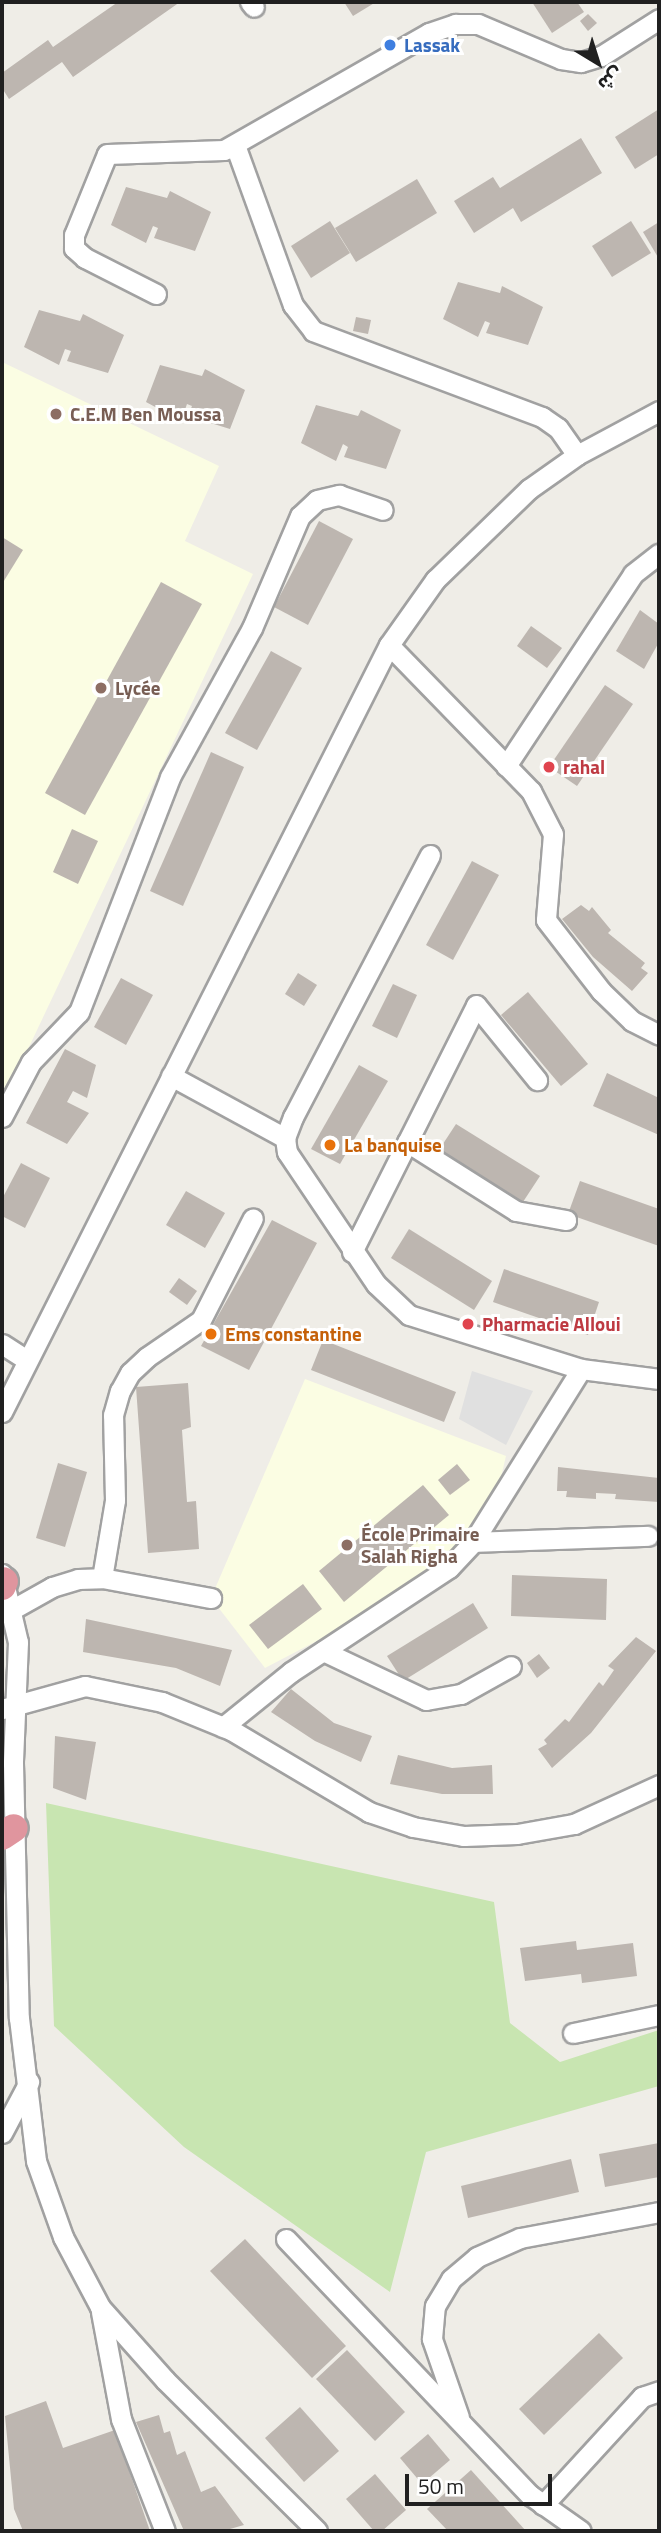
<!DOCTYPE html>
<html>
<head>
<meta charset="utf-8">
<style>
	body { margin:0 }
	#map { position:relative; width:661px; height:2533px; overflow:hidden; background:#efede7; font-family:"Titillium Web","Noto Sans Arabic",sans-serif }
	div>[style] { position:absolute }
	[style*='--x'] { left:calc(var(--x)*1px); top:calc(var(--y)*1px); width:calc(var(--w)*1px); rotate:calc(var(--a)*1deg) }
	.education>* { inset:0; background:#fbfde3 }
	.grass>* { inset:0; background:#c8e5b1 }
	.parking>* { inset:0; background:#e0e0e0 }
	.building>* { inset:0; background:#bdb6b0 }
	.roads { filter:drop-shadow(2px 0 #a1a1a1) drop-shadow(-2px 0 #a1a1a1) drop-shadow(0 2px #a1a1a1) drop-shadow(0 -2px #a1a1a1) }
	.minor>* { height:19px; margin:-9.5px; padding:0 9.5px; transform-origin:9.5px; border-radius:9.5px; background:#fff }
	.highway>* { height:28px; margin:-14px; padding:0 14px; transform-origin:14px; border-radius:14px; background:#e0959e }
	.dots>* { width:19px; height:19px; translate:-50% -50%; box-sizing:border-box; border:4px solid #fff; border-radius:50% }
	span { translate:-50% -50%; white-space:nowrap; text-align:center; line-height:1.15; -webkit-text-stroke:6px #fff; paint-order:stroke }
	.shop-label { font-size:19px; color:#366cbe; font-weight:700 }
	.left { translate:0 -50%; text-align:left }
	.education-label { font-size:19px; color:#785e54; font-weight:700 }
	.health-label { font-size:19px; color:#be3a42; font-weight:700 }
	.food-label { font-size:19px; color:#c56008; font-weight:700 }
	.frame { position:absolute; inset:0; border:4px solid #202020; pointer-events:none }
	.north { position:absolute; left:563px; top:28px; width:70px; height:70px; -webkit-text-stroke:5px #fff; paint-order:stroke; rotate:142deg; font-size:19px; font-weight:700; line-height:28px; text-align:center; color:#202020 }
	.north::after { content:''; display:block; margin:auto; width:24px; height:32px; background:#202020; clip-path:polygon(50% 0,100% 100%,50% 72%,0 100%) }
	.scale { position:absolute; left:405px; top:2474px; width:147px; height:32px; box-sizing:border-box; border:4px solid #202020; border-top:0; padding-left:9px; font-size:21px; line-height:24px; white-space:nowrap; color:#202020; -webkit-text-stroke:5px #fff; paint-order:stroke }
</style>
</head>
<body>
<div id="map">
	<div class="education">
		<div style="clip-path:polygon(2px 362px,219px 466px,185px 541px,253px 574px,2px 1104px)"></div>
		<div style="clip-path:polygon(305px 1379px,506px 1456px,494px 1507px,426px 1584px,265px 1668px,211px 1598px)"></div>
	</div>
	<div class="grass">
		<div style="clip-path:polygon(46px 1803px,494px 1902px,510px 2023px,560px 2062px,659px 2030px,659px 2086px,426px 2152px,390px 2292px,184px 2147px,54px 2026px)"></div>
	</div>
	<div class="parking">
		<div style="clip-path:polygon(472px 1371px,533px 1391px,506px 1445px,459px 1419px)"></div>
	</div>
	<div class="building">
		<div style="clip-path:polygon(118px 2px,180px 2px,73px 77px,62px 62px,9px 99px,2px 88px,2px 73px,48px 40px,53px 47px)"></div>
		<div style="clip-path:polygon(344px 2px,376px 2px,353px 16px)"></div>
		<div style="clip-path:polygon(532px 2px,577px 2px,584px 12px,552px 33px)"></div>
		<div style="clip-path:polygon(588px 14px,597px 23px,588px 31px,580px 21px)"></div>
		<div style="clip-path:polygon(659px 109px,659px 154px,635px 169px,615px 137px)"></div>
		<div style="clip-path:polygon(581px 138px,602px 173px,521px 222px,513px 208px,474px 233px,454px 201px,493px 177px,500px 188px)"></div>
		<div style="clip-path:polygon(417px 179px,437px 213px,356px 262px,335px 228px)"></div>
		<div style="clip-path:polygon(126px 187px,167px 198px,170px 191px,211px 212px,195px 251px,154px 238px,158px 228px,153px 226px,146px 243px,111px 225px)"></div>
		<div style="clip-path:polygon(330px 221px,350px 253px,311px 278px,291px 246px)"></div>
		<div style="clip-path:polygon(631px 221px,651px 253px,612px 277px,592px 246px)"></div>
		<div style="clip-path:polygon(659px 222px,659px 259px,643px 232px)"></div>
		<div style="clip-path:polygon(458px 282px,500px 293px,502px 286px,543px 307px,528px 345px,486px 333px,490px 323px,485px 321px,478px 337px,443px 319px)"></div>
		<div style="clip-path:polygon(39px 310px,80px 321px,83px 314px,124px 335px,108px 373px,67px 361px,71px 351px,65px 349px,59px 365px,24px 347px)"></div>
		<div style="clip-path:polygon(356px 317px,371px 320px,368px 334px,353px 331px)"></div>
		<div style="clip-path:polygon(160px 365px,202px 376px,205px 369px,245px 390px,230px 429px,188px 416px,192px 406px,187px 404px,181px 421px,146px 402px)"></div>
		<div style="clip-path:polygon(316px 405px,358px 416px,361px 410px,401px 430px,386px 469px,344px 457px,348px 447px,343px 444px,336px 461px,301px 443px)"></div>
		<div style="clip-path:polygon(319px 521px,353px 539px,308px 625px,274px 607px)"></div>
		<div style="clip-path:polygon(2px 537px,23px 550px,2px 584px)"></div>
		<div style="clip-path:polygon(161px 582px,202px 604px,85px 815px,45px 793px)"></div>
		<div style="clip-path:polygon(640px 610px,659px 624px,659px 642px,644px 669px,616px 651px)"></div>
		<div style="clip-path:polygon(531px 626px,562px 648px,547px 668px,517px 646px)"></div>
		<div style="clip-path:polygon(271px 651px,302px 668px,257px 750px,225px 733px)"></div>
		<div style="clip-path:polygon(605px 685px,633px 704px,577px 786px,549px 767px)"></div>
		<div style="clip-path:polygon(211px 752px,244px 767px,183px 906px,150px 891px)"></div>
		<div style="clip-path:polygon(72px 829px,98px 841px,78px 884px,53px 872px)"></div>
		<div style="clip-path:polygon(472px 861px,499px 875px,453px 960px,426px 945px)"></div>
		<div style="clip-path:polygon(581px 905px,589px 911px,592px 907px,611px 930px,608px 933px,645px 963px,641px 968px,648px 973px,632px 991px,593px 957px,562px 919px)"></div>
		<div style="clip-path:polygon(298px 973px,317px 985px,304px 1006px,285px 994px)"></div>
		<div style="clip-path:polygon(121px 978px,153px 995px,126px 1045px,94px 1027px)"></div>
		<div style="clip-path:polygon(393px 984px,417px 995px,397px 1038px,372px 1026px)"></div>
		<div style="clip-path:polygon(528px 992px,588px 1064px,561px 1086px,501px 1015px)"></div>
		<div style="clip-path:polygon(65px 1049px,96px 1065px,87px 1098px,73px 1091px,67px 1102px,89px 1113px,67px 1144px,26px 1123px)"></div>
		<div style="clip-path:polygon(359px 1065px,388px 1081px,340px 1164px,311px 1149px)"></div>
		<div style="clip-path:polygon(607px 1073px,659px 1098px,659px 1135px,593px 1106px)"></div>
		<div style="clip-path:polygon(456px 1124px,540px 1176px,521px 1205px,437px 1153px)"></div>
		<div style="clip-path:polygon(21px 1163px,50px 1178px,25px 1228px,2px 1216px,2px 1199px)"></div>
		<div style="clip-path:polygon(580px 1181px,659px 1209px,659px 1246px,568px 1214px)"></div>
		<div style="clip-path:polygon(186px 1191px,225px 1213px,205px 1248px,166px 1225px)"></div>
		<div style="clip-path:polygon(272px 1220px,317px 1243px,249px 1370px,201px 1346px)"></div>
		<div style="clip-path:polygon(409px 1229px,492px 1281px,474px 1310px,391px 1258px)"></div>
		<div style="clip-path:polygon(504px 1269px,599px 1302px,588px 1335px,493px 1302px)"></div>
		<div style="clip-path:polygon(179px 1278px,197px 1291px,187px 1305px,169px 1292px)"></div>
		<div style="clip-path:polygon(323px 1340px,456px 1392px,444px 1422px,311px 1370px)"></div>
		<div style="clip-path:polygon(188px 1383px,191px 1427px,182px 1430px,187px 1502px,196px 1501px,199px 1549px,148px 1553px,136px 1387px)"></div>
		<div style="clip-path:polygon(58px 1463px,87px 1472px,65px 1547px,36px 1538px)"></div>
		<div style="clip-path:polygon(457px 1464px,470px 1480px,450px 1495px,438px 1480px)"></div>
		<div style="clip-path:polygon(558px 1467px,659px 1478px,659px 1502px,615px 1499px,616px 1494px,596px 1493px,596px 1499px,566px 1497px,567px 1491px,557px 1491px)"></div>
		<div style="clip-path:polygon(423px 1485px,449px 1515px,344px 1602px,319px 1571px)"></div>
		<div style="clip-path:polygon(512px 1575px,607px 1579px,606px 1620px,511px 1616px)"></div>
		<div style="clip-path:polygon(303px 1584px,322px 1609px,268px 1649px,249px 1625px)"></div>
		<div style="clip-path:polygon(473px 1603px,488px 1628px,403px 1681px,387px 1656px)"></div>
		<div style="clip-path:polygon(86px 1619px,232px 1650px,220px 1686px,176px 1668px,83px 1652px)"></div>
		<div style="clip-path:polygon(636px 1637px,656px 1651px,591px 1733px,552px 1768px,538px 1749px,547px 1744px,544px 1740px,565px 1719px,569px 1722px,599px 1682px,603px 1686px,614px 1670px,608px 1666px)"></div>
		<div style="clip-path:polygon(539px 1654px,550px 1668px,537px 1678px,527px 1663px)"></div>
		<div style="clip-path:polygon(291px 1689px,334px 1723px,372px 1736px,361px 1762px,315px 1741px,271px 1712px)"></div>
		<div style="clip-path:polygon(55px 1736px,96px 1742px,86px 1800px,53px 1788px)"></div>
		<div style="clip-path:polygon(398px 1755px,452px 1768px,492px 1765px,493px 1794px,442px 1794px,390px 1784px)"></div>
		<div style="clip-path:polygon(576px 1941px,577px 1950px,633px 1943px,637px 1976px,582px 1983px,581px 1974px,525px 1981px,520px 1948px)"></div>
		<div style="clip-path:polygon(659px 2143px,659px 2177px,605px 2187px,599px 2154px)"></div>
		<div style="clip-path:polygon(571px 2159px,579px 2192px,468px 2218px,461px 2186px)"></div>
		<div style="clip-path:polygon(245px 2239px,346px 2346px,312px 2378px,210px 2271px)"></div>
		<div style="clip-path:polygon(599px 2333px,623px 2358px,544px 2435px,519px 2409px)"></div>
		<div style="clip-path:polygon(347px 2350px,405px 2412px,375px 2441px,316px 2379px)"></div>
		<div style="clip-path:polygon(46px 2401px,63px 2448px,115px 2430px,150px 2531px,23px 2531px,14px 2509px,5px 2416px)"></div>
		<div style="clip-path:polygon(300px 2407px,339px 2451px,304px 2482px,265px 2438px)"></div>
		<div style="clip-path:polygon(159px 2415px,164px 2433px,170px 2431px,177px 2455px,185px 2451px,201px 2492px,215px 2486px,244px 2525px,223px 2531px,184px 2531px,136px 2422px)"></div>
		<div style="clip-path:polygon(428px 2434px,450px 2460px,422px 2484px,400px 2458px)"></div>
		<div style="clip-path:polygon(471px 2470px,526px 2531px,448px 2531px,427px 2509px)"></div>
		<div style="clip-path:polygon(375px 2474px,406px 2510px,382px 2531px,374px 2531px,346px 2499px)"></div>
	</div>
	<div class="roads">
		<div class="minor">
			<div style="--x:250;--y:2;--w:6;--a:51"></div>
			<div style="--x:235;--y:145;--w:170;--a:70.1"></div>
			<div style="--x:293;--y:305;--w:33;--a:52"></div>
			<div style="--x:313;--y:331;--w:245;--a:20.6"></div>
			<div style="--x:542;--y:417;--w:19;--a:35"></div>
			<div style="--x:558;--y:428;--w:33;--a:55"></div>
			<div style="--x:156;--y:294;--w:80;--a:-153.1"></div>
			<div style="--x:85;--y:258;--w:15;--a:-138"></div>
			<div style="--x:74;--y:248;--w:13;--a:-90"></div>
			<div style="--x:74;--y:235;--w:87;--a:-67.8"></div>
			<div style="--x:107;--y:154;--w:117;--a:-2"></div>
			<div style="--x:224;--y:150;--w:236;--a:-29.7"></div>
			<div style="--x:429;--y:33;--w:28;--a:-19"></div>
			<div style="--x:455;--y:24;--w:23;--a:0"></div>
			<div style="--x:478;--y:24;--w:90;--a:22.9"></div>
			<div style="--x:561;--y:59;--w:20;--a:9"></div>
			<div style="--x:581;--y:62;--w:21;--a:-17"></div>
			<div style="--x:601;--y:56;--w:69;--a:-32.5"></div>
			<div style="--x:389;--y:645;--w:204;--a:45.8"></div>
			<div style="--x:531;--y:791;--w:48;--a:62.9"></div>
			<div style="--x:553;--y:834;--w:86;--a:94.7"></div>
			<div style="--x:546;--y:920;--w:90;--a:52.2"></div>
			<div style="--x:601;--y:991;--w:43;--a:44.1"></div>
			<div style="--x:632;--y:1021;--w:30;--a:27"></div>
			<div style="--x:506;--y:766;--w:230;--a:-56.5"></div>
			<div style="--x:633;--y:574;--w:33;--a:-38"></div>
			<div style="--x:430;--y:855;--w:296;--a:117.6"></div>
			<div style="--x:293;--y:1117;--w:22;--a:111"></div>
			<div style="--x:285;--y:1138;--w:14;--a:82"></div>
			<div style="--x:287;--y:1152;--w:159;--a:56"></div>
			<div style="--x:376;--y:1284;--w:45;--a:43.2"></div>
			<div style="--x:409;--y:1315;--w:180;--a:17.4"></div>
			<div style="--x:581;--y:1369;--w:79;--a:7.3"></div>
			<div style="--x:171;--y:1076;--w:130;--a:28.5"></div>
			<div style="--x:2;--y:1117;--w:62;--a:-62.2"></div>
			<div style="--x:31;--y:1062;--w:69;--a:-46.2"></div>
			<div style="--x:79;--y:1012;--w:252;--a:-68.8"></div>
			<div style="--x:170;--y:777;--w:170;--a:-61.2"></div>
			<div style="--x:252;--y:628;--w:122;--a:-66.8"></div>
			<div style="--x:300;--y:516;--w:23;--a:-43"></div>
			<div style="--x:317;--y:500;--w:23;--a:-13"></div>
			<div style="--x:339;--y:495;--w:46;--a:18.8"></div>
			<div style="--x:407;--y:1142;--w:129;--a:32.3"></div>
			<div style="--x:516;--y:1211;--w:51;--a:10.2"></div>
			<div style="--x:352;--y:1252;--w:276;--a:-63.3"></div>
			<div style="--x:476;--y:1005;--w:97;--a:50.9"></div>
			<div style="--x:2;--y:1344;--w:30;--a:33"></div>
			<div style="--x:2;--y:1412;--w:859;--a:-63.23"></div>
			<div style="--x:389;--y:645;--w:80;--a:-54.7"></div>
			<div style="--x:435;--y:580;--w:131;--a:-44.1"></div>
			<div style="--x:529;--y:489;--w:59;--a:-35.3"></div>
			<div style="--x:577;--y:455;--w:93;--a:-28.2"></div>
			<div style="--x:473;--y:1542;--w:175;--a:-2"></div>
			<div style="--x:2;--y:1574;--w:70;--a:76.8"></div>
			<div style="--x:18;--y:1642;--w:121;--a:92.4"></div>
			<div style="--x:13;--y:1763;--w:255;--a:88.7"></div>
			<div style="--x:19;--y:2018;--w:144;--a:83.2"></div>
			<div style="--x:36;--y:2161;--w:81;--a:70.4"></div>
			<div style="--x:63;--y:2237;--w:79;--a:62.1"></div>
			<div style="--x:100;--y:2307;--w:98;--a:48.3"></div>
			<div style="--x:165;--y:2380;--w:214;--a:44.8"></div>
			<div style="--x:102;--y:1578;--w:79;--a:-80.5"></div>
			<div style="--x:115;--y:1500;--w:85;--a:-91.3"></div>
			<div style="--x:113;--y:1415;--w:25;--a:-74"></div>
			<div style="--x:120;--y:1391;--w:21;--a:-61"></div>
			<div style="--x:130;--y:1373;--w:23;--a:-43"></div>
			<div style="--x:147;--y:1357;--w:65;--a:-34.4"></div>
			<div style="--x:201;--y:1320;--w:114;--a:-63"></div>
			<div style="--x:13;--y:1609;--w:45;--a:-29.4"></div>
			<div style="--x:52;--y:1587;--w:27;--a:-17"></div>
			<div style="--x:78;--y:1579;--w:24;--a:-2"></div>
			<div style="--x:102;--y:1578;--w:111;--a:10.4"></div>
			<div style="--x:323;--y:1651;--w:114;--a:25.4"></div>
			<div style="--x:426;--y:1700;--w:36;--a:-10"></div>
			<div style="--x:461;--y:1694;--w:57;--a:-29.2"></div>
			<div style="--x:2;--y:1709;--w:86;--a:-15.5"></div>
			<div style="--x:85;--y:1686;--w:79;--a:11.7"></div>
			<div style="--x:162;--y:1702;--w:74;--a:22.1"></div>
			<div style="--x:231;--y:1730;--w:161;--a:30.7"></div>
			<div style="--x:369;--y:1812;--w:46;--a:18.8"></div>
			<div style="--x:413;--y:1827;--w:52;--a:10"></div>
			<div style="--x:464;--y:1836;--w:53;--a:-2.2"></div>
			<div style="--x:517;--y:1834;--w:58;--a:-10"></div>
			<div style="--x:574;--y:1824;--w:94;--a:-24.6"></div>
			<div style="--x:223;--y:1727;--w:87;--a:-39"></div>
			<div style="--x:291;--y:1672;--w:189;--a:-33.4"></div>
			<div style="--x:449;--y:1568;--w:35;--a:-47"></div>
			<div style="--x:473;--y:1542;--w:204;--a:-58"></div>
			<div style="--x:573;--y:2033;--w:88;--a:-11.8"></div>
			<div style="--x:2;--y:2133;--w:58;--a:-62.1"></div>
			<div style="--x:286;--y:2239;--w:354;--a:46.4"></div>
			<div style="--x:530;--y:2495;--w:62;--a:35.2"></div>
			<div style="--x:101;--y:2312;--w:109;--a:79.4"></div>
			<div style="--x:121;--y:2419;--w:120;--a:68.6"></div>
			<div style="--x:459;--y:2417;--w:83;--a:-109.1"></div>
			<div style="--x:432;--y:2339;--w:33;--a:-85"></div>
			<div style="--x:435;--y:2306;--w:31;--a:-59"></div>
			<div style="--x:451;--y:2279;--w:34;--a:-40"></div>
			<div style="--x:477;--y:2257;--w:47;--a:-23.8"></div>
			<div style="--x:520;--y:2238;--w:141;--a:-10.6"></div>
			<div style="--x:543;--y:2505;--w:147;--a:-47.5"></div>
			<div style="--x:642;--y:2397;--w:18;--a:-19"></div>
		</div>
		<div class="highway">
			<div style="--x:2;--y:1586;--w:5;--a:-68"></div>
			<div style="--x:2;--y:1836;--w:14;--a:-34"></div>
		</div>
	</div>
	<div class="dots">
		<div style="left:390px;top:45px;background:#3f7fe0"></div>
		<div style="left:56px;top:414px;background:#8d6e63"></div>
		<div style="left:101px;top:688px;background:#8d6e63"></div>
		<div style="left:549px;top:767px;background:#e0444e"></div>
		<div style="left:330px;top:1145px;background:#e8710a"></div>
		<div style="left:468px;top:1324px;background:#e0444e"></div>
		<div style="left:211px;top:1334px;background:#e8710a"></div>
		<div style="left:347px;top:1545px;background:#8d6e63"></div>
	</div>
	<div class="shop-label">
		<span class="left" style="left:404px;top:45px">Lassak</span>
	</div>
	<div class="education-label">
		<span class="left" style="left:70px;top:414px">C.E.M Ben Moussa</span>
		<span class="left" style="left:115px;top:688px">Lycée</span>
		<span class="left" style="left:361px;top:1545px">École Primaire<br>Salah Righa</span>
	</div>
	<div class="health-label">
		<span class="left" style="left:563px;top:767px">rahal</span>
		<span class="left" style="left:482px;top:1324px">Pharmacie Alloui</span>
	</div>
	<div class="food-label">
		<span class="left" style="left:344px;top:1145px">La banquise</span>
		<span class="left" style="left:225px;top:1334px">Ems constantine</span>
	</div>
	<div class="frame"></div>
	<div class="north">ش</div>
	<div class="scale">50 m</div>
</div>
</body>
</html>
